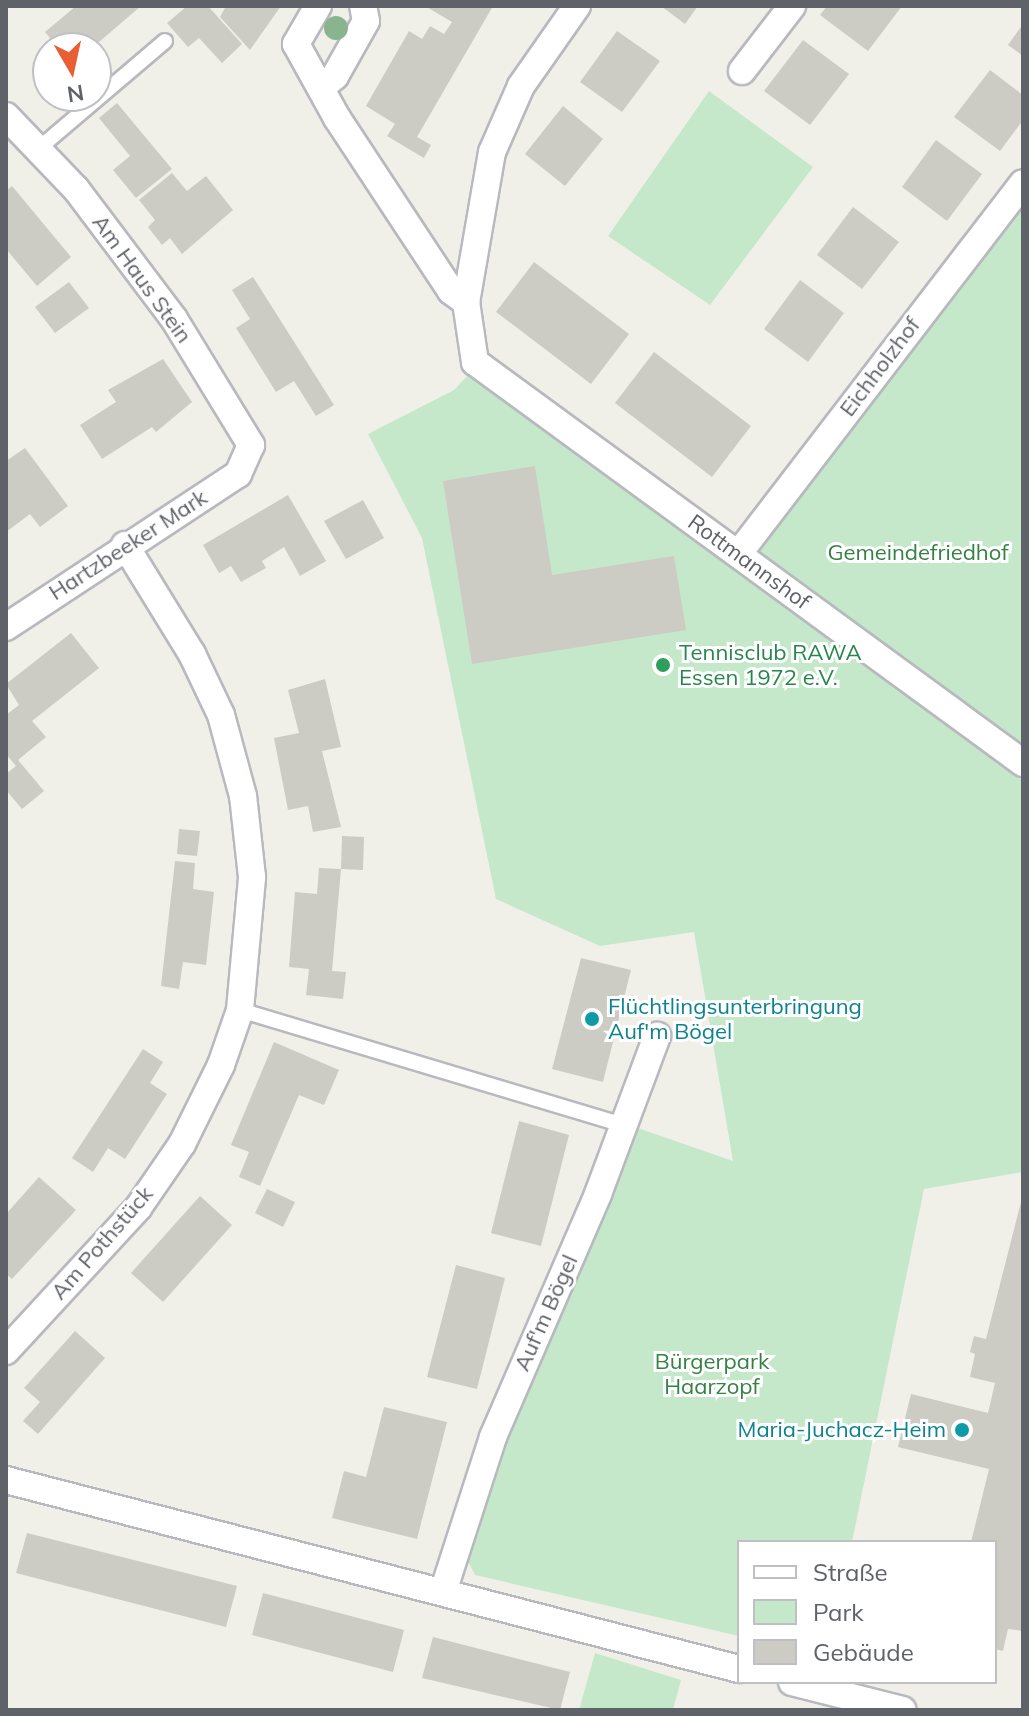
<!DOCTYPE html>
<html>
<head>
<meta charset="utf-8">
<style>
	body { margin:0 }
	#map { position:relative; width:1029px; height:1716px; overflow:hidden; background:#f1f0e8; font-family:Mulish,sans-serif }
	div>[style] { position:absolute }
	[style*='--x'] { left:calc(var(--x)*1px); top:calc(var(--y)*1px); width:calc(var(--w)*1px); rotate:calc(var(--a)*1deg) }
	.green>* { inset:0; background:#c5e8ca }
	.building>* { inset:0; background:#cccbc4 }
	.roads { filter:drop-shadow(2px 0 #b8b9be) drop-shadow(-2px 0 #b8b9be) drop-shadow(0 2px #b8b9be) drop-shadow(0 -2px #b8b9be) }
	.service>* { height:14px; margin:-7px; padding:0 7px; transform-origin:7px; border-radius:7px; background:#fff }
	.minor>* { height:26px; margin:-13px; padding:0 13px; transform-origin:13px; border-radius:13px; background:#fff }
	.trees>* { width:24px; height:24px; margin:-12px; border-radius:50%; background:#89b48d }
	.dots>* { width:22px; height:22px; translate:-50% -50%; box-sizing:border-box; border:4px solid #fff; border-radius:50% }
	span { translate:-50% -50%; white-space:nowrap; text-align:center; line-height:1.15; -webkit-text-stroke:6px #fff; paint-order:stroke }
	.street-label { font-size:22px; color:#5f6268 }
	.park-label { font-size:22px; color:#348243 }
	.leisure-label { font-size:22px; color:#27864d }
	.left { translate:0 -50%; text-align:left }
	.culture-label { font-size:22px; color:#0d838f }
	.right { translate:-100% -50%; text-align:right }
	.frame { position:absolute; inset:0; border:8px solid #5f6268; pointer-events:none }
	.legend { position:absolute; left:737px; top:1540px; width:260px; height:144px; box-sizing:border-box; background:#fff; border:2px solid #bfc0c3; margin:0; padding:10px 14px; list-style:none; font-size:24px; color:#5f6268 }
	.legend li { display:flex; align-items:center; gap:16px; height:40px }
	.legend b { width:40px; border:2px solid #bfc0c3 }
	.north { position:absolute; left:32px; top:32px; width:80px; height:80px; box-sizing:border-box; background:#fff; border:2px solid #bfc0c3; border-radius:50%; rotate:171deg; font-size:22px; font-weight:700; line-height:32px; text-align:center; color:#5f6268 }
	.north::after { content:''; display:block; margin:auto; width:28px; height:36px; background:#ea5e35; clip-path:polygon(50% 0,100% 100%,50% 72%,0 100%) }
</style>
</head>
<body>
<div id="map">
	<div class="green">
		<div style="clip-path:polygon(709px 91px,813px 167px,710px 305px,608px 236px)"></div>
		<div style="clip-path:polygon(1013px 203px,1023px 210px,1023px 760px,741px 553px)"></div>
		<div style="clip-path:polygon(474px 369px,1023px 770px,1023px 1172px,924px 1189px,852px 1542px,739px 1542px,739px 1636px,475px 1575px,468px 1561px,512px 1414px,632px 1126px,733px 1161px,694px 932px,600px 946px,496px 899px,422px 538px,368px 434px,454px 390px)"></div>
		<div style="clip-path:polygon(595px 1653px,681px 1680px,673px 1710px,579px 1710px)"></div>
	</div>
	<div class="building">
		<div style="clip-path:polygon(76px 6px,141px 6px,92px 48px,59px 48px,45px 32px)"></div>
		<div style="clip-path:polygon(187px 6px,208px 6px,242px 44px,222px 63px,199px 38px,188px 47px,167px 23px)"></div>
		<div style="clip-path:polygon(226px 6px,281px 6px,250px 50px,220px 17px)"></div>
		<div style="clip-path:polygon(425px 6px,493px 6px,417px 137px,431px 145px,424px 158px,387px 136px,395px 124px,366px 106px,409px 31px,422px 39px,430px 26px,444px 34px,452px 22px)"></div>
		<div style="clip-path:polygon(661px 6px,698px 6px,685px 24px)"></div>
		<div style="clip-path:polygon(827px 6px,902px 6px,868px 51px,820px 15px)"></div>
		<div style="clip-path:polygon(1023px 24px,1023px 56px,1008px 45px)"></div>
		<div style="clip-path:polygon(617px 31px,660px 61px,622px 112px,580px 82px)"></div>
		<div style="clip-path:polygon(803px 40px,849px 74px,810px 125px,764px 91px)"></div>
		<div style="clip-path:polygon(990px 70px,1023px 95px,1023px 120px,1000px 151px,954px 117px)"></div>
		<div style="clip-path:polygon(117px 103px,172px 169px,136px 198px,113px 170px,130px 156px,99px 118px)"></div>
		<div style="clip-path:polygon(563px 106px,603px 139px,565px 186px,525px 154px)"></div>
		<div style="clip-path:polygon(936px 140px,982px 174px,947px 221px,902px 187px)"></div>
		<div style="clip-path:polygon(172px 173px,187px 191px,206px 176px,233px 210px,182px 254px,170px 238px,162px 245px,148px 227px,155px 220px,139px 200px)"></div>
		<div style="clip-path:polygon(12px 186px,71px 257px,37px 286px,6px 249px,6px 191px)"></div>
		<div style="clip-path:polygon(853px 207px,899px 242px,862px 289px,817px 255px)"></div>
		<div style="clip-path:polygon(534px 262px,629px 334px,591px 384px,496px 312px)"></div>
		<div style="clip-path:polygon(253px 277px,334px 405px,316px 416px,294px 381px,276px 392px,236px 328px,250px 319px,232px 290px)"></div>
		<div style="clip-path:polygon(800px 280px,844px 313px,808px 362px,764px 329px)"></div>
		<div style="clip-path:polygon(69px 282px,89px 308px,55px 333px,35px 307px)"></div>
		<div style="clip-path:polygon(654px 352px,751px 426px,712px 477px,615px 403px)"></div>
		<div style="clip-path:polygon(163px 359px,192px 402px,156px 432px,152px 427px,102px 459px,80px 425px,116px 402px,108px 390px)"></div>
		<div style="clip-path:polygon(25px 448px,68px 506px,40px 527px,30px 514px,6px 532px,6px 461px)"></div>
		<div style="clip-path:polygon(535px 466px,552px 575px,674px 556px,686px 630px,472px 664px,443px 481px)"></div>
		<div style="clip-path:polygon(288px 495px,326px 561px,300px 576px,284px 547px,262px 561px,266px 568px,241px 582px,231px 566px,219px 573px,203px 545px)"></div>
		<div style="clip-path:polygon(363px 500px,384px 538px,346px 559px,324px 521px)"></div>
		<div style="clip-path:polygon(71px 633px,99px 668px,32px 721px,46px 737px,18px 760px,44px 791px,22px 809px,6px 790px,6px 774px,16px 766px,6px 754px,6px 715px,19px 705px,6px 684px)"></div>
		<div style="clip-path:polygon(325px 679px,341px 747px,322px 751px,341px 827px,313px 832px,308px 806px,288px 810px,274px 738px,299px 733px,288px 690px)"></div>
		<div style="clip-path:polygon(179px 829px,200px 831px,197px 856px,177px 854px)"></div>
		<div style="clip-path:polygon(342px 836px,364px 837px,363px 870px,341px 869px)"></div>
		<div style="clip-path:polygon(175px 861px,195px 863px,193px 889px,214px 892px,206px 965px,183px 962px,179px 989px,161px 986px)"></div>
		<div style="clip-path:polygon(319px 868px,341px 869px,332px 971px,346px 972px,343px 999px,306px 995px,309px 969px,289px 967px,295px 892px,317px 894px)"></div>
		<div style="clip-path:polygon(581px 958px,631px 970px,603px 1082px,552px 1069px)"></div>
		<div style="clip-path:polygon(274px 1042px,339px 1070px,324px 1105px,299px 1095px,260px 1186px,239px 1177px,249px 1152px,231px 1145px)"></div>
		<div style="clip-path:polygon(143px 1049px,163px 1062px,150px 1083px,167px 1094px,125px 1159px,108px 1148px,93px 1172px,72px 1158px)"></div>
		<div style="clip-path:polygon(519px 1121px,569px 1135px,541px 1246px,491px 1233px)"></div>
		<div style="clip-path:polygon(39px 1177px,76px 1210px,12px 1279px,6px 1274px,6px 1214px)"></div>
		<div style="clip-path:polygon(267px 1189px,295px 1202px,283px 1227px,255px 1213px)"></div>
		<div style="clip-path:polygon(1023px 1194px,1023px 1631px,1008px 1629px,1003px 1651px,995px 1649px,995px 1542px,971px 1542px,989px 1469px,898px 1447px,911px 1394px,988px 1413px,995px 1383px,970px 1377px,975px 1354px,970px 1352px,974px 1336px,986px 1339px)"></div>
		<div style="clip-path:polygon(200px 1196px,232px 1225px,163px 1302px,131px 1273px)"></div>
		<div style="clip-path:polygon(456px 1265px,505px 1278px,477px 1389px,427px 1377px)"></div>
		<div style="clip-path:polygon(75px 1331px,105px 1358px,38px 1434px,23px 1421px,40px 1402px,24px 1388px)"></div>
		<div style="clip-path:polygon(384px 1407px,447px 1422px,417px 1539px,332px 1518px,344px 1471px,366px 1477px)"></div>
		<div style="clip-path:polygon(27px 1533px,237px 1586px,226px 1627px,16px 1573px)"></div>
		<div style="clip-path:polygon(263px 1593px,404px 1630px,393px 1672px,252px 1635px)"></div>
		<div style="clip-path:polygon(433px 1637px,570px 1672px,560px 1710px,422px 1678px)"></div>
	</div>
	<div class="roads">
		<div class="service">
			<div style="--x:37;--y:150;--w:168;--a:-40.4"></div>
			<div style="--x:240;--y:1010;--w:400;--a:16.7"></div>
		</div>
		<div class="minor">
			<div style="--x:318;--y:6;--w:44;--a:120.1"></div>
			<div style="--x:296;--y:44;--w:85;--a:61"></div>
			<div style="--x:337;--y:118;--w:207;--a:56.6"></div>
			<div style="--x:451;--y:291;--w:19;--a:36"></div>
			<div style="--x:577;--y:6;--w:98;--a:125"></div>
			<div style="--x:521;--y:86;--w:72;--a:113.7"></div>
			<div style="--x:492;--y:152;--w:152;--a:99.8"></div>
			<div style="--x:466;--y:302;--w:61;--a:81.5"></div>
			<div style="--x:475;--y:362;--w:679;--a:36.19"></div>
			<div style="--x:742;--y:71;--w:82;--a:-52.4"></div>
			<div style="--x:322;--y:87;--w:17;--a:-40"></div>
			<div style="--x:335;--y:76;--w:63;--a:-60.6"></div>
			<div style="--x:366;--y:21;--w:15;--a:-101"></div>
			<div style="--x:6;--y:116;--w:101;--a:46.2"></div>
			<div style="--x:76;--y:189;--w:163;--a:53"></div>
			<div style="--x:174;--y:319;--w:148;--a:58.6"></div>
			<div style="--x:251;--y:445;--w:32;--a:114"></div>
			<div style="--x:238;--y:474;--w:278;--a:146.6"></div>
			<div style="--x:739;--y:553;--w:466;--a:-52.5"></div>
			<div style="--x:6;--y:1351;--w:195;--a:-47.3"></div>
			<div style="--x:138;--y:1208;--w:78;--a:-55.5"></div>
			<div style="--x:182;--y:1144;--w:88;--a:-63.7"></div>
			<div style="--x:221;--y:1065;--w:58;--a:-70.9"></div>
			<div style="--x:240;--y:1010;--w:134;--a:-84.8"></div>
			<div style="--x:252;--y:877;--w:81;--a:-96.3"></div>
			<div style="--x:243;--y:796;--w:84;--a:-105.2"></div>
			<div style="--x:221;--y:715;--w:68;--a:-115.4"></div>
			<div style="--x:192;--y:654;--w:128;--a:-121.6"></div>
			<div style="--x:6;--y:1480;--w:757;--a:14.46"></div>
			<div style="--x:443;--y:1592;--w:163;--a:-72.1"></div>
			<div style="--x:493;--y:1437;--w:265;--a:-66.6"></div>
			<div style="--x:598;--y:1194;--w:169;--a:-69.5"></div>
			<div style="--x:792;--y:1682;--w:114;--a:14.2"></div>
		</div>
	</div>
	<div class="trees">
		<div style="left:336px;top:28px"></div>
	</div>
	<div class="dots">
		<div style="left:663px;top:665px;background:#2e9e5b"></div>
		<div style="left:592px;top:1019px;background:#0f9aa8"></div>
		<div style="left:962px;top:1430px;background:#0f9aa8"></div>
	</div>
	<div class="street-label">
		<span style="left:142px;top:279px;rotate:54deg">Am Haus Stein</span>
		<span style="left:880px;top:367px;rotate:-53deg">Eichholzhof</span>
		<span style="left:128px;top:545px;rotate:-33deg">Hartzbeeker Mark</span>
		<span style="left:749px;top:562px;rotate:36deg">Rottmannshof</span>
		<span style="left:102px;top:1243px;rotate:-49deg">Am Pothstück</span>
		<span style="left:546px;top:1313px;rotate:-66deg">Auf'm Bögel</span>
	</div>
	<div class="park-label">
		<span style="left:918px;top:553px">Gemeindefriedhof</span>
		<span style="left:712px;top:1374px">Bürgerpark<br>Haarzopf</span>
	</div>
	<div class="leisure-label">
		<span class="left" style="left:679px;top:665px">Tennisclub RAWA<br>Essen 1972 e.V.</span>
	</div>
	<div class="culture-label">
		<span class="left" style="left:608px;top:1019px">Flüchtlingsunterbringung<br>Auf'm Bögel</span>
		<span class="right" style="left:946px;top:1430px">Maria-Juchacz-Heim</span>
	</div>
	<div class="frame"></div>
	<ul class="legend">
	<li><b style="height:10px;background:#fff"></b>Straße</li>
	<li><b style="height:22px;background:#c5e8ca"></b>Park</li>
	<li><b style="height:22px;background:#cccbc4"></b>Gebäude</li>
	</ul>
	<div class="north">N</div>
</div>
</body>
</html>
